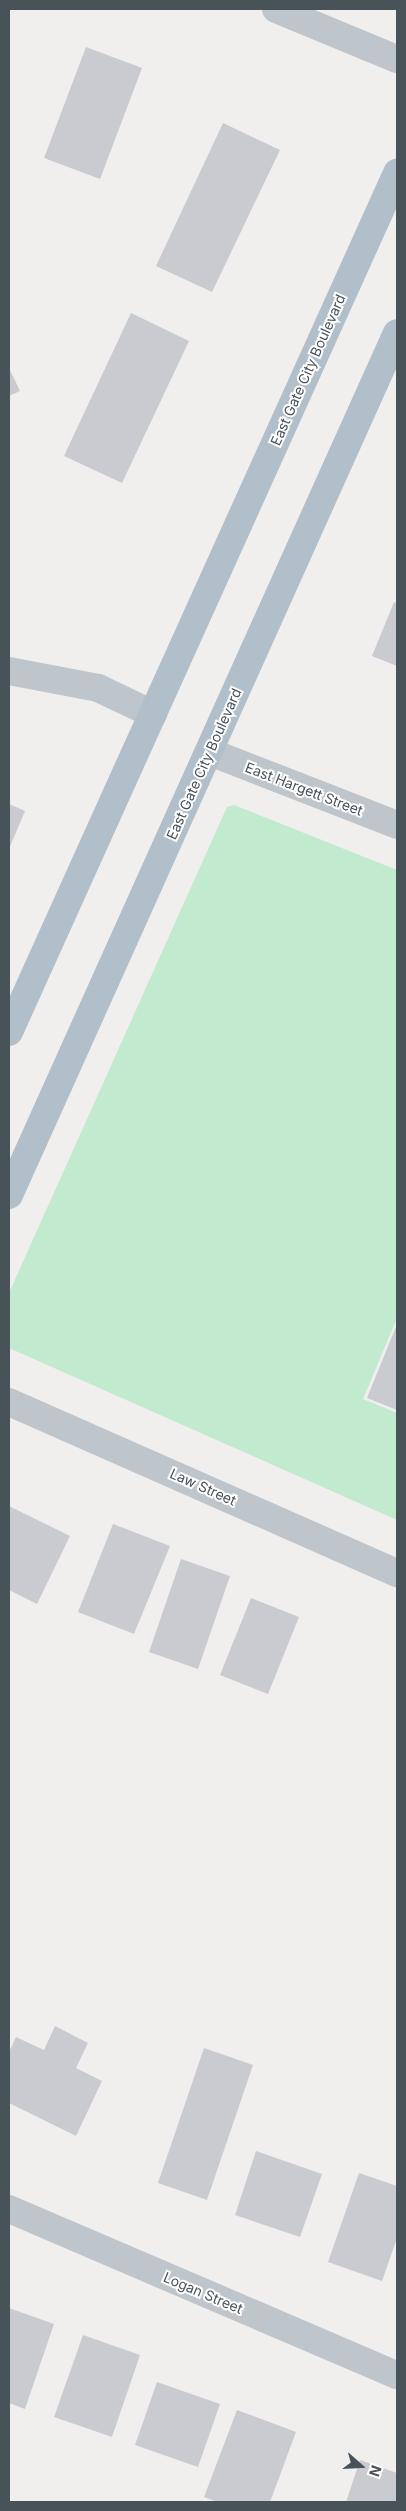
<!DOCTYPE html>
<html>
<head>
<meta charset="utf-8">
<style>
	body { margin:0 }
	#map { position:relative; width:406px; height:2511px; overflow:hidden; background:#f1eeee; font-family:Inter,sans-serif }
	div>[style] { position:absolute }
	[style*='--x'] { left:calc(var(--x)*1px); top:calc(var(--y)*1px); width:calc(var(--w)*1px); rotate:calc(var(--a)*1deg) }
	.green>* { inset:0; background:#c1eacf }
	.building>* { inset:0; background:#c9cbd0 }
	.street>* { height:28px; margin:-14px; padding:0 14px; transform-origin:14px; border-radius:14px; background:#bec6cc }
	.primary>* { height:28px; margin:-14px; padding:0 14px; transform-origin:14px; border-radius:14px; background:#b1bfca }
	span { translate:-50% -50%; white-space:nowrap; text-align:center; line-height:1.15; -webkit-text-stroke:4px #fff; paint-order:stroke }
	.street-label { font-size:14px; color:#485259 }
	.frame { position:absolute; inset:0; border:10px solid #485259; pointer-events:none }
	.north { position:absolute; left:336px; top:2441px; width:50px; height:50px; -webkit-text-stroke:4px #fff; paint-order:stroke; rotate:109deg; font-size:14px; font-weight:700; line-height:20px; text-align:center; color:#485259 }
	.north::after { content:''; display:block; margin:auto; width:18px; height:22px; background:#485259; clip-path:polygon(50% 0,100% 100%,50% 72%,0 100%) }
</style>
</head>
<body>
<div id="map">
	<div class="green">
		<div style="clip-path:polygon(234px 805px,397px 870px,397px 1318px,363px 1399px,397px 1413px,397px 1520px,9px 1348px,9px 1293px,227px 807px)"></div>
	</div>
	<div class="building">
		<div style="clip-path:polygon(86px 47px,142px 68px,100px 179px,44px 158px)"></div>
		<div style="clip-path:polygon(223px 123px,280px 150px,212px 292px,156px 266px)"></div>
		<div style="clip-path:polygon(131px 313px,189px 341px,122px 483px,64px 456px)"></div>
		<div style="clip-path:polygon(9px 368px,20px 391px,9px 396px)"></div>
		<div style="clip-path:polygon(394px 602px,397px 603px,397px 666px,372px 656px)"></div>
		<div style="clip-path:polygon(9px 804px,25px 811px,9px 849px)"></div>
		<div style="clip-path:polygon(397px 1324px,397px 1410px,367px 1398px)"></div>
		<div style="clip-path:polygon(9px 1506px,70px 1536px,37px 1604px,9px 1590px)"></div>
		<div style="clip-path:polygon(113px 1524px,170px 1546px,134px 1634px,78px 1612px)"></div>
		<div style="clip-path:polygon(181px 1559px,230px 1576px,198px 1669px,149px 1652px)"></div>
		<div style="clip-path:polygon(251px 1598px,299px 1617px,268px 1694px,220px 1675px)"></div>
		<div style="clip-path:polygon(55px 2026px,88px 2043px,76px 2068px,102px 2081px,76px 2136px,9px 2103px,9px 2052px,16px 2037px,44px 2050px)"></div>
		<div style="clip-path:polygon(204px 2048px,253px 2065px,207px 2200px,158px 2183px)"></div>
		<div style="clip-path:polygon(256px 2151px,322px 2174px,300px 2237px,235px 2215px)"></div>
		<div style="clip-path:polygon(359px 2173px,397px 2186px,397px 2238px,382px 2281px,328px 2262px)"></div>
		<div style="clip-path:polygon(9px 2308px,54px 2324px,25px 2409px,9px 2403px)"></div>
		<div style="clip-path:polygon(83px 2335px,140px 2355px,112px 2437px,54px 2417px)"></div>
		<div style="clip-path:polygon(157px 2382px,220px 2404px,198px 2467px,135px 2445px)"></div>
		<div style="clip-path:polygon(237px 2410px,296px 2432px,270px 2502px,218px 2502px,204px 2497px)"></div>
		<div style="clip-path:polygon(360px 2460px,397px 2473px,397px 2502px,346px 2502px)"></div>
	</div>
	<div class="street">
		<div style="--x:276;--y:9;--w:131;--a:22.5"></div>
		<div style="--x:9;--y:671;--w:91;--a:10.8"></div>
		<div style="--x:98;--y:688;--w:61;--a:25.3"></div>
		<div style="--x:210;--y:752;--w:201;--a:21.3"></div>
		<div style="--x:9;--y:1402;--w:424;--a:23.8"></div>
		<div style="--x:9;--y:2209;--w:422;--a:23.2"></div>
	</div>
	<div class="primary">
		<div style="--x:9;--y:1032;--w:943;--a:-65.69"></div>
		<div style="--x:9;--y:1195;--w:945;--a:-65.77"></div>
	</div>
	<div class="street-label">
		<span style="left:308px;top:370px;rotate:-66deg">East Gate City Boulevard</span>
		<span style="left:204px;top:764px;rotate:-66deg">East Gate City Boulevard</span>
		<span style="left:304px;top:789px;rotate:21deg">East Hargett Street</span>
		<span style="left:203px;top:1487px;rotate:24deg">Law Street</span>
		<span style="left:203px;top:2293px;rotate:23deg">Logan Street</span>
	</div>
	<div class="frame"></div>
	<div class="north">N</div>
</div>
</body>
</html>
